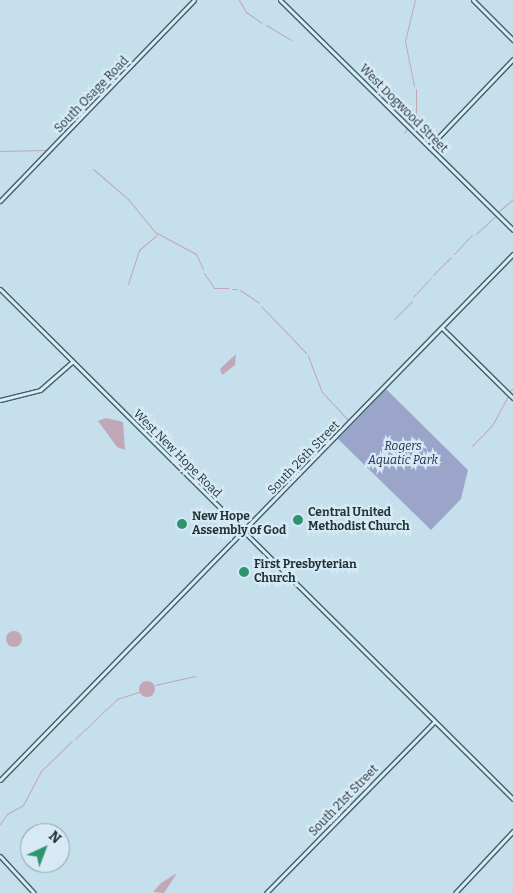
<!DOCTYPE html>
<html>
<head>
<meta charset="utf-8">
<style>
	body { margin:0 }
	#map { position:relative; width:513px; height:893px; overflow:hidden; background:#c6dfec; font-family:Bitter,serif }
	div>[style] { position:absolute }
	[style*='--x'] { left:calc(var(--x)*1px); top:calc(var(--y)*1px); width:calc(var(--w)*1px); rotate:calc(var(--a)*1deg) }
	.green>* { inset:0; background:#9ba5ca }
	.water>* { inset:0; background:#c0a8b7 }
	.round { border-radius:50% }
	.stream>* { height:1px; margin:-0.5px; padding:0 0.5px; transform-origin:0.5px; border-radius:0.5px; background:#c0a8b7 }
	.roads { filter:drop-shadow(1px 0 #406269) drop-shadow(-1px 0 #406269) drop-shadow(0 1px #406269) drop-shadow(0 -1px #406269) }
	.secondary>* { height:3px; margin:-1.5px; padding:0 1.5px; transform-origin:1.5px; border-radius:1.5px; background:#d9ecf7 }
	.dots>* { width:14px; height:14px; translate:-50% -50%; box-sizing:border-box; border:2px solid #d6e9f4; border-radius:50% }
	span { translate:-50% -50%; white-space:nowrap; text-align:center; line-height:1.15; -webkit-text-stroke:4.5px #d6e9f4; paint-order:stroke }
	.street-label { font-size:12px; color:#203438 }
	.park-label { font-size:12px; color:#272b53; font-style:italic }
	.poi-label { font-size:12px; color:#203438; font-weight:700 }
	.left { translate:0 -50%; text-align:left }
	.north { position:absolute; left:20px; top:823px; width:50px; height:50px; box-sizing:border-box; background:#d6e9f4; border:1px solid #8da1a9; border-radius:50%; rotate:43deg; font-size:14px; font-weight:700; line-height:20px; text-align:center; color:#203438 }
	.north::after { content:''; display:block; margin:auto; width:18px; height:22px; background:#309370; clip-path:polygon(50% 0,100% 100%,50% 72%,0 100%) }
</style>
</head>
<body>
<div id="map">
	<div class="green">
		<div style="clip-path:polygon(386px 389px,468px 470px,461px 499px,431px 530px,338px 439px)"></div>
	</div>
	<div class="water">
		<div style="clip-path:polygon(236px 354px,235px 365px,222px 375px,220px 369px)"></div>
		<div style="clip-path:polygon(106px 418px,123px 422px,125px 450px,117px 447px,98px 421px)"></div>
		<div class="round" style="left:6px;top:631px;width:16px;height:16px"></div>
		<div class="round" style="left:139px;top:681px;width:16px;height:16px"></div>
		<div style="clip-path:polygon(177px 873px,164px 893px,153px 892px,161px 883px)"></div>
	</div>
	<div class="stream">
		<div style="--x:239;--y:0;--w:14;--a:60"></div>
		<div style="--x:246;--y:12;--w:19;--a:35"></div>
		<div style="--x:266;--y:25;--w:29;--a:31"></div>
		<div style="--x:414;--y:86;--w:46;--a:-101.3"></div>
		<div style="--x:405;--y:41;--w:42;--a:-76.3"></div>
		<div style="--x:411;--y:124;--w:9;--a:-54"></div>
		<div style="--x:416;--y:117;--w:28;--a:-90"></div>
		<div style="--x:404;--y:133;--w:5;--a:-53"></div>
		<div style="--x:0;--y:151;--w:46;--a:-1.2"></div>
		<div style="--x:93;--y:169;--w:46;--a:40.6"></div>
		<div style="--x:128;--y:199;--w:43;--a:50.7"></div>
		<div style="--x:155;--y:232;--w:47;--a:28.2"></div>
		<div style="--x:196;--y:254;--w:17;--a:65"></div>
		<div style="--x:498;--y:212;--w:20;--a:-41"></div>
		<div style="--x:476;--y:234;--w:26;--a:-43"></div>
		<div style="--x:454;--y:254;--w:26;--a:-47"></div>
		<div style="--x:204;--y:273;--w:18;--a:56"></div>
		<div style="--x:214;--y:288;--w:14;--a:0"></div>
		<div style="--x:433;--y:275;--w:25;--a:-45"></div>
		<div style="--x:128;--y:284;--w:36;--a:-72"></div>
		<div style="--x:139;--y:250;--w:23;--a:-40"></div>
		<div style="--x:232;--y:289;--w:5;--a:0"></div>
		<div style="--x:240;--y:290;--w:23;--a:34"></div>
		<div style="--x:413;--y:297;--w:26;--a:-47"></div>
		<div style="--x:261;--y:306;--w:65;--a:46.2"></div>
		<div style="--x:394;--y:319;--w:25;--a:-45"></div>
		<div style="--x:308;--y:356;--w:39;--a:69"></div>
		<div style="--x:322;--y:392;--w:37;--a:47"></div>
		<div style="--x:510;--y:391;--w:4;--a:-45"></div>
		<div style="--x:472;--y:446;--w:30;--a:-46"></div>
		<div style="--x:493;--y:424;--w:32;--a:-62"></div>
		<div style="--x:155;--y:685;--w:41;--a:-12.7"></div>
		<div style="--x:75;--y:739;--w:58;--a:-43.6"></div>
		<div style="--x:117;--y:699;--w:26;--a:-18"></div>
		<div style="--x:0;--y:824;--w:12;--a:-55"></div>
		<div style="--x:7;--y:814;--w:18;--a:-29"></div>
		<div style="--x:23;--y:805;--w:38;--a:-62"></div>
		<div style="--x:41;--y:771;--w:43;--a:-44.1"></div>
	</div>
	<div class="roads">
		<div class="secondary">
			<div style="--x:280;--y:0;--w:327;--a:44.6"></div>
			<div style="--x:473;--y:0;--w:57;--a:45"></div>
			<div style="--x:429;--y:147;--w:122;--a:-46.3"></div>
			<div style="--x:0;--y:201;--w:279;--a:-46"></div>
			<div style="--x:0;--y:289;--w:723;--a:44.83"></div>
			<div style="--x:442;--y:328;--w:100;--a:44.6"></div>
			<div style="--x:0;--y:400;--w:41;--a:-14"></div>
			<div style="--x:40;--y:390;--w:43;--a:-41.2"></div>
			<div style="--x:0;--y:780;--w:735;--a:-45.72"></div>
			<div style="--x:0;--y:856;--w:50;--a:47.4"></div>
			<div style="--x:266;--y:893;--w:240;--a:-45.5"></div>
			<div style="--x:455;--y:893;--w:85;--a:-46.9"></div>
		</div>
	</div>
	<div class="dots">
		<div style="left:298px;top:520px;background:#309370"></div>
		<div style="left:182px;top:524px;background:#309370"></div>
		<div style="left:244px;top:572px;background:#309370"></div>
	</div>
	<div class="street-label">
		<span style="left:92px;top:95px;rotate:-46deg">South Osage Road</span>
		<span style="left:403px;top:109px;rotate:45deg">West Dogwood Street</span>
		<span style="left:177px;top:454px;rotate:45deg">West New Hope Road</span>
		<span style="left:304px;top:458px;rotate:-46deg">South 26th Street</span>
		<span style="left:344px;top:801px;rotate:-46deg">South 21st Street</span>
	</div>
	<div class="park-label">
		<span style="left:403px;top:454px">Rogers<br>Aquatic Park</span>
	</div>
	<div class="poi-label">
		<span class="left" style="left:308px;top:520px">Central United<br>Methodist Church</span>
		<span class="left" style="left:192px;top:524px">New Hope<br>Assembly of God</span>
		<span class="left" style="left:254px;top:572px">First Presbyterian<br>Church</span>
	</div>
	<div class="north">N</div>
</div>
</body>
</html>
